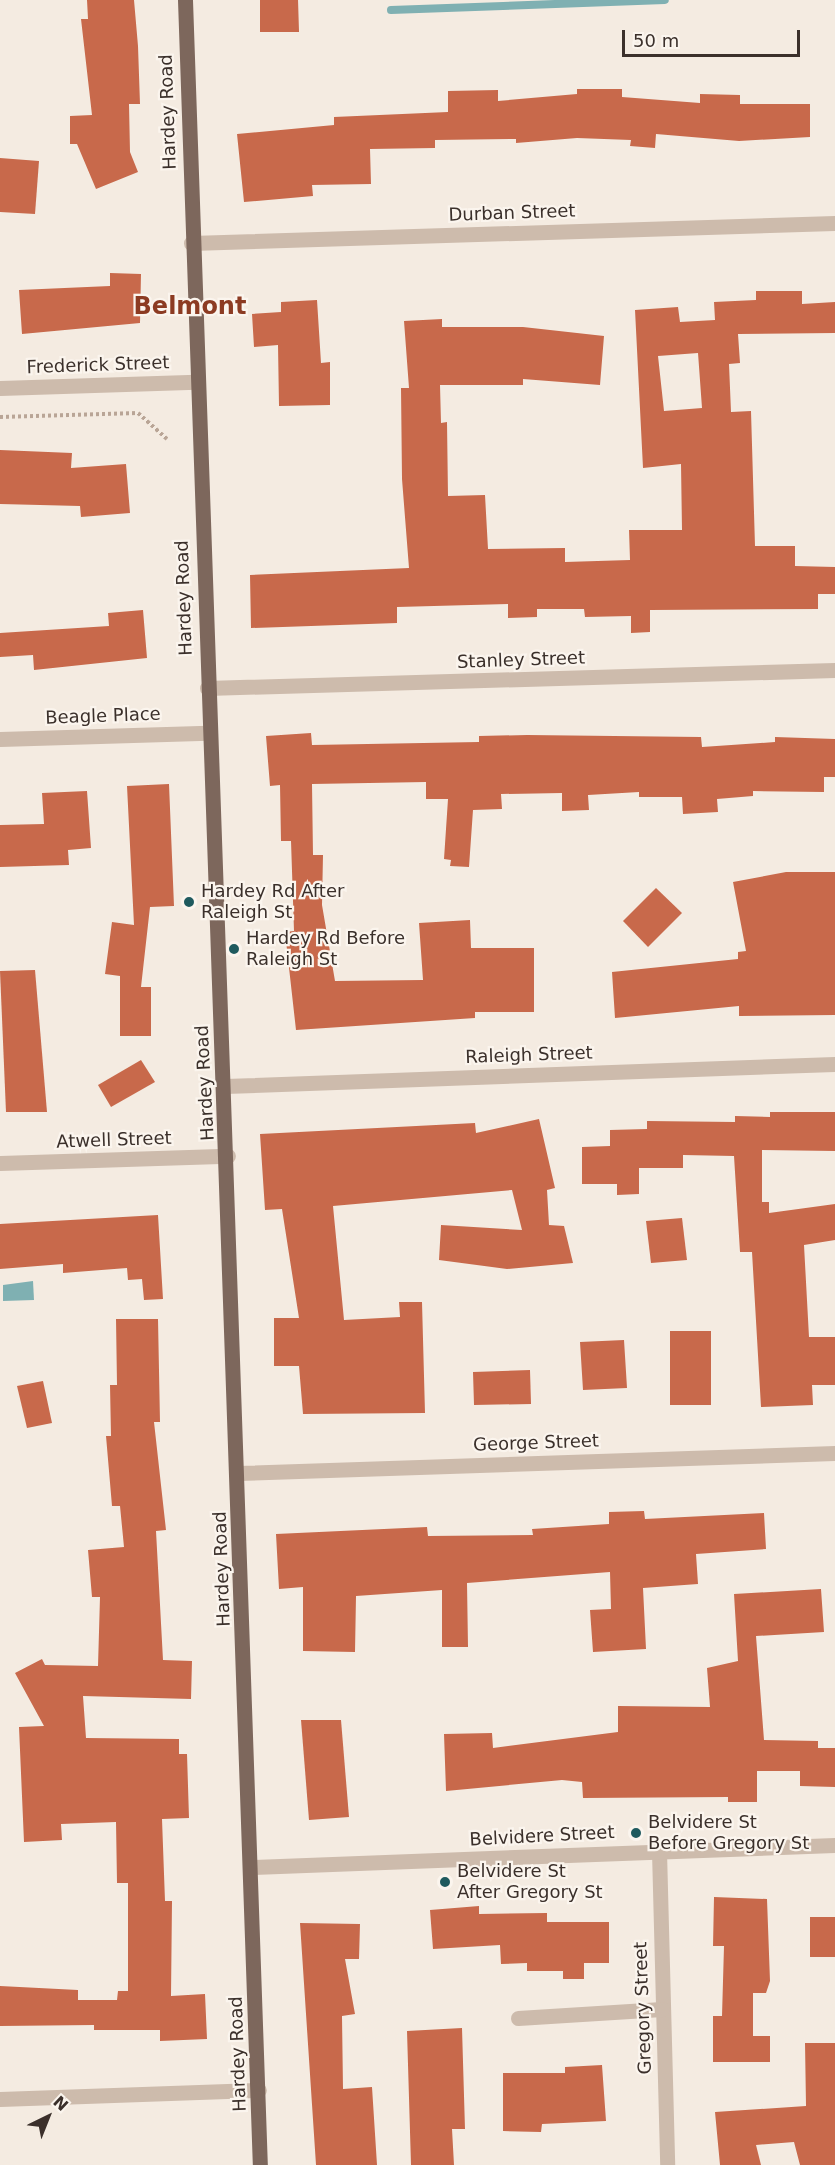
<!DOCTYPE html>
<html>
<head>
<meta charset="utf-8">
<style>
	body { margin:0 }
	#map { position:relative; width:835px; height:2165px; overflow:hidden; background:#f4ebe1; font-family:"DejaVu Sans",sans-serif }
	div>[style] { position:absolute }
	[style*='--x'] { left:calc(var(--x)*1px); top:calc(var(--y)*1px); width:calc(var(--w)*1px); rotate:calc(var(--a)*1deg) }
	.water>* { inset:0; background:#7fb0b2 }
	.stream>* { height:8px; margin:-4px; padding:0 4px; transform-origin:4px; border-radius:4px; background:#7fb0b2 }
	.building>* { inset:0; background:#c8694b }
	.path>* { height:4px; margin-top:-2px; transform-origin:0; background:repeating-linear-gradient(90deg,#b9a596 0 3px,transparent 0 6px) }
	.minor>* { height:15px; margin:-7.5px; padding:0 7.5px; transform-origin:7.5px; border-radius:7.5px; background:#cdbbac }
	.major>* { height:15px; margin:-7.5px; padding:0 7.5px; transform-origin:7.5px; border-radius:7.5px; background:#7d675c }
	.dots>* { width:16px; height:16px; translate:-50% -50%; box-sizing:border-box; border:3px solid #fbf5ee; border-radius:50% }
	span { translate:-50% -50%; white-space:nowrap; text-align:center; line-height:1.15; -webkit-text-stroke:4.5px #fbf5ee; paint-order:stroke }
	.street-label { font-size:18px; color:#3b302b }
	.poi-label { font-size:18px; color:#3b302b }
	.left { translate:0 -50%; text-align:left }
	.district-label { font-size:24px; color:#8c3b22; font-weight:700 }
	.north { position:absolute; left:18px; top:2087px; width:60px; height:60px; -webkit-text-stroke:4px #fbf5ee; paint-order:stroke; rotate:43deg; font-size:16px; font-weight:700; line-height:24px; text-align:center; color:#3b302b }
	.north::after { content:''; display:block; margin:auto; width:21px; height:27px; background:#3b302b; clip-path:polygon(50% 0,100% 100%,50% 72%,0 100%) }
	.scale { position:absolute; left:622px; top:30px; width:178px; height:27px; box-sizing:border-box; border:3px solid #3b302b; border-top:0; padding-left:8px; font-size:18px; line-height:21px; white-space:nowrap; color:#3b302b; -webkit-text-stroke:4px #fbf5ee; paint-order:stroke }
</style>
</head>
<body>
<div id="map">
	<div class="water">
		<div style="clip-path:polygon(33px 1281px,34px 1300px,3px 1301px,3px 1285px)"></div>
	</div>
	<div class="stream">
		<div style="--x:391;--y:10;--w:274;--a:-2.1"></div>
	</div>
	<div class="building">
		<div style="clip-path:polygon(87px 0,134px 0,138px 46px,140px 104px,129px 104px,130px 152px,138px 172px,96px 189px,77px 144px,70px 144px,70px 116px,92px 115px,81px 19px,88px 19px)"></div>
		<div style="clip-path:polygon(260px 0,298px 0,299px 32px,260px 32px)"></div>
		<div style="clip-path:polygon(577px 89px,622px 89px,622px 97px,700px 103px,700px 94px,740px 95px,740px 104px,810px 104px,810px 137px,739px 141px,656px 134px,655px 148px,630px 146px,631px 140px,577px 138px,516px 143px,516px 139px,435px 140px,435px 148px,370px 149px,371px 184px,312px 185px,313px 196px,244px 202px,237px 134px,334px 125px,334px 117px,448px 112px,448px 91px,498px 90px,498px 101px,577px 94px)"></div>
		<div style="clip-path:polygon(0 158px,39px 161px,35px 214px,0 212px)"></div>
		<div style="clip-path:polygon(110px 273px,141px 274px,140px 323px,22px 334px,19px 290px,110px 286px)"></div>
		<div style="clip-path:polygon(evenodd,756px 291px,802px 291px,802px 304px,835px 302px,835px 333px,738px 334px,740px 363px,729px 364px,731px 412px,751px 411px,755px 546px,795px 546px,795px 566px,835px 567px,835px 594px,818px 594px,818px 609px,650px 610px,650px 632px,631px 633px,631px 616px,585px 617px,584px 609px,537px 609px,537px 617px,508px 618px,508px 604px,397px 607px,397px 623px,251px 628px,250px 575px,409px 568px,402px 479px,401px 388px,409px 388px,404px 321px,442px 319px,442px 327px,523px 327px,604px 336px,600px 385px,523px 379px,523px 385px,440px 385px,441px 423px,447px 422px,448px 496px,485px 495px,488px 549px,565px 548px,565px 562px,630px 560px,629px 530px,682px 530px,681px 464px,643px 468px,635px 310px,678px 307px,680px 322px,715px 320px,714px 302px,756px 300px,756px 291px,698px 353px,702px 408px,664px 411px,658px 356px,698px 353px)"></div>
		<div style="clip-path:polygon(317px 300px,321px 363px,330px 362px,330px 405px,279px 406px,278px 345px,254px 347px,252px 314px,281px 312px,281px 302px)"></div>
		<div style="clip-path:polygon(0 450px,72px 453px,71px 468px,126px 464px,130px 513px,81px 517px,80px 506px,0 504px)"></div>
		<div style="clip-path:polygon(143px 610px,147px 658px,34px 670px,33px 655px,0 657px,0 633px,109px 626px,108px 613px)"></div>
		<div style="clip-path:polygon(311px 733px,312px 745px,479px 742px,479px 736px,527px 735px,701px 737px,702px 747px,775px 742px,775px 737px,835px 739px,835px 777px,824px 777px,824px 792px,753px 791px,753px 796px,717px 799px,718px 812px,683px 814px,682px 797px,639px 797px,639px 792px,588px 795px,589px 810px,562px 811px,562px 793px,501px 794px,502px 809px,473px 810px,469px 867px,450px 866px,451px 860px,444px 859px,448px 799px,426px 799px,426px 782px,312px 784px,313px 855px,323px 855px,322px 905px,335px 981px,423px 980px,419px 923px,470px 920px,471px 948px,534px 948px,534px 1012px,475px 1012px,475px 1018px,296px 1030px,285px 932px,294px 931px,291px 841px,281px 841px,280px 785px,270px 786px,266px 736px)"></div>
		<div style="clip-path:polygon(169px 784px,174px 906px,150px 907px,141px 987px,151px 987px,151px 1036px,120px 1036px,120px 976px,105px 974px,112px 922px,134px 925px,127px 786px)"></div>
		<div style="clip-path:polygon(87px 791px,91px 848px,68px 850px,69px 865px,0 867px,0 825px,44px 824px,42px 793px)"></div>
		<div style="clip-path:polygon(786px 872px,835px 872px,835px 1015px,739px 1016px,739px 1006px,615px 1018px,612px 972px,738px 959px,738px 952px,746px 951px,733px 882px)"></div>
		<div style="clip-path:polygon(656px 888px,682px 913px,648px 947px,623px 921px)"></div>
		<div style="clip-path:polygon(35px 970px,47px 1112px,6px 1112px,0 971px)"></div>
		<div style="clip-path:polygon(141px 1060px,155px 1082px,111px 1107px,98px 1085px)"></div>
		<div style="clip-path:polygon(770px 1112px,835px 1112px,835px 1151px,762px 1150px,762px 1202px,769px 1202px,769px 1213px,835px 1204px,835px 1240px,804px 1245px,809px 1337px,835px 1337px,835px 1385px,812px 1385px,813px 1405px,761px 1407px,752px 1252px,740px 1252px,734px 1156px,683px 1155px,683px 1168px,639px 1168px,639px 1194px,617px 1195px,617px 1184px,582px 1184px,582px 1147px,610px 1146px,610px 1130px,647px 1129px,647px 1121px,735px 1122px,735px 1116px,770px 1117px)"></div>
		<div style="clip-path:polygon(539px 1119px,555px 1188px,547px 1190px,549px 1225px,564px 1226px,573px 1263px,507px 1269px,439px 1260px,441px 1225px,522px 1230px,512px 1190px,333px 1206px,344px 1320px,400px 1317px,399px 1302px,422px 1302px,425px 1413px,303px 1414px,299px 1366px,274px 1366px,274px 1318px,299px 1318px,282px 1209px,265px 1210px,260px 1134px,475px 1123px,476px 1133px)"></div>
		<div style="clip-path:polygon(158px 1215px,163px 1299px,144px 1300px,142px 1279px,128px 1280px,127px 1268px,63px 1273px,63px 1264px,0 1269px,0 1224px)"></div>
		<div style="clip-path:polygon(682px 1218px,687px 1260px,651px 1263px,646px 1221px)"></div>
		<div style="clip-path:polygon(116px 1319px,158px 1319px,160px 1422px,154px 1422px,166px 1530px,156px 1531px,163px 1660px,192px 1661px,191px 1699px,83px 1696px,86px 1738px,179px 1739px,179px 1754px,187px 1754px,189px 1818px,162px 1819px,165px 1901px,172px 1901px,171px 1996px,205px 1994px,207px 2039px,160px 2041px,160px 2030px,94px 2030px,94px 2025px,0 2026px,0 1986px,78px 1990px,78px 2000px,117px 2000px,118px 1991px,128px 1991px,128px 1883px,117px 1883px,116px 1822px,61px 1824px,62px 1840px,24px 1842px,19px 1727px,44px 1726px,15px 1673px,42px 1659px,45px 1665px,98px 1666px,100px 1597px,92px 1597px,88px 1550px,124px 1547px,120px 1506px,112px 1506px,106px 1436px,111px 1436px,110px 1385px,117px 1385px)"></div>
		<div style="clip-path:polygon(670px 1331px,711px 1331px,711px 1405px,670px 1405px)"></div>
		<div style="clip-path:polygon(624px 1340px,627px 1388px,583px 1390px,580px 1342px)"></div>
		<div style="clip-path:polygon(530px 1370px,531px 1404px,474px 1405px,473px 1372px)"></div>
		<div style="clip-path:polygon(43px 1381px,52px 1423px,27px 1428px,17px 1386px)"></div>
		<div style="clip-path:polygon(644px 1511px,645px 1519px,764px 1513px,766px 1549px,696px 1554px,698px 1584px,643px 1588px,646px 1649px,593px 1652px,590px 1610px,611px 1609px,610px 1572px,467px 1583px,468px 1647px,442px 1647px,442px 1590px,356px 1596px,355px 1652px,303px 1651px,303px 1587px,279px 1589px,276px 1534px,427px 1527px,428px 1536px,533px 1535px,532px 1529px,609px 1524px,609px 1512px)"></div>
		<div style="clip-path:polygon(821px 1589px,824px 1632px,756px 1636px,764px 1740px,818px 1741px,818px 1748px,835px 1748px,835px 1787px,800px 1786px,800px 1771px,757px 1771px,757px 1802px,728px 1802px,728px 1797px,583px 1798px,582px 1782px,562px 1780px,446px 1791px,444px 1734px,492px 1733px,493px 1748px,618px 1732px,618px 1706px,710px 1707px,707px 1668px,738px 1661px,734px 1594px)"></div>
		<div style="clip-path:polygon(301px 1720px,341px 1720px,349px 1817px,309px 1820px)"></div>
		<div style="clip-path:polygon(714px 1897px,767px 1899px,770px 1981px,766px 1993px,753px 1993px,753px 2036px,770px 2036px,770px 2062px,713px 2062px,713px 2016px,722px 2016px,724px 1946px,713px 1946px)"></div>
		<div style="clip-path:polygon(479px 1906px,479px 1914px,547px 1913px,547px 1922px,609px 1922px,609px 1963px,584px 1963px,584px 1979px,563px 1979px,563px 1971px,527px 1971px,527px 1963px,501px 1964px,500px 1945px,433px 1949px,430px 1910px)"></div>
		<div style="clip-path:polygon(810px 1917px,835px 1917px,835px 1957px,810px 1957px)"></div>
		<div style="clip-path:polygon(300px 1923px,360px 1924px,359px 1959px,345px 1959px,355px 2014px,342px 2016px,343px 2089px,372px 2087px,377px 2165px,316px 2165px)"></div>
		<div style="clip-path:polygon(462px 2028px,465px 2129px,452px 2129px,454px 2165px,411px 2165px,407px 2031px)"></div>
		<div style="clip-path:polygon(805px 2043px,835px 2043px,835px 2165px,800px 2165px,794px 2142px,756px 2145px,761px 2165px,720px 2165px,715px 2112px,806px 2106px)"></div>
		<div style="clip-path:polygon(602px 2065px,606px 2121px,542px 2124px,541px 2132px,503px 2131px,503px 2073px,565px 2073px,565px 2067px)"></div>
	</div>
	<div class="path">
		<div style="--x:0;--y:417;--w:138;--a:-1.7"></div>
		<div style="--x:138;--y:413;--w:39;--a:42"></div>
	</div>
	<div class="minor">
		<div style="--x:191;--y:243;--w:644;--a:-1.78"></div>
		<div style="--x:0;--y:388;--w:196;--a:-1.8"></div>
		<div style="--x:207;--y:688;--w:628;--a:-1.64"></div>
		<div style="--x:0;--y:739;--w:208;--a:-1.7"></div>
		<div style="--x:225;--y:1086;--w:610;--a:-2.07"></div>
		<div style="--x:0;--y:1163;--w:228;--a:-1.8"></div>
		<div style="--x:238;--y:1473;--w:597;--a:-1.92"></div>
		<div style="--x:659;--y:1851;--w:314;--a:88.5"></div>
		<div style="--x:251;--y:1867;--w:584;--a:-2.16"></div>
		<div style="--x:518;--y:2018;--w:144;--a:-3.6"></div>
		<div style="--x:0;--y:2099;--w:259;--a:-2"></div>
	</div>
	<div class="major">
		<div style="--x:185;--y:0;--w:2166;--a:88.02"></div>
	</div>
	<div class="dots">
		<div style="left:189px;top:902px;background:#1f5a5e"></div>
		<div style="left:234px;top:949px;background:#1f5a5e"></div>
		<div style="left:636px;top:1833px;background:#1f5a5e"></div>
		<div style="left:445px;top:1882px;background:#1f5a5e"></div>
	</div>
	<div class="street-label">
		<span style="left:168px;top:112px;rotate:-92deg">Hardey Road</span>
		<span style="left:512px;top:213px;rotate:-2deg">Durban Street</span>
		<span style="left:98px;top:365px;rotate:-2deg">Frederick Street</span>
		<span style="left:184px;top:598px;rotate:-92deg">Hardey Road</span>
		<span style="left:521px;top:660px;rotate:-2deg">Stanley Street</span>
		<span style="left:103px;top:716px;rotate:-2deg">Beagle Place</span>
		<span style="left:529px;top:1055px;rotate:-2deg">Raleigh Street</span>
		<span style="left:205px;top:1083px;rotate:-93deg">Hardey Road</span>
		<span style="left:114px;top:1140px;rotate:-2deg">Atwell Street</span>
		<span style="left:536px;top:1443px;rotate:-2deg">George Street</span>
		<span style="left:222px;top:1569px;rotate:-92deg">Hardey Road</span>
		<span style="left:542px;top:1836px;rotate:-3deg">Belvidere Street</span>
		<span style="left:643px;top:2008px;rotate:-92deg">Gregory Street</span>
		<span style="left:238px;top:2054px;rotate:-92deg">Hardey Road</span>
	</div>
	<div class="poi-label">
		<span class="left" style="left:201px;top:902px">Hardey Rd After<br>Raleigh St</span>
		<span class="left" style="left:246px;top:949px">Hardey Rd Before<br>Raleigh St</span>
		<span class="left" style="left:648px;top:1833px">Belvidere St<br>Before Gregory St</span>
		<span class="left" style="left:457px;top:1882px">Belvidere St<br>After Gregory St</span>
	</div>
	<div class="district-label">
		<span style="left:190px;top:307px">Belmont</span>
	</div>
	<div class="north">N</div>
	<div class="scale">50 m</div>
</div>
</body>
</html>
